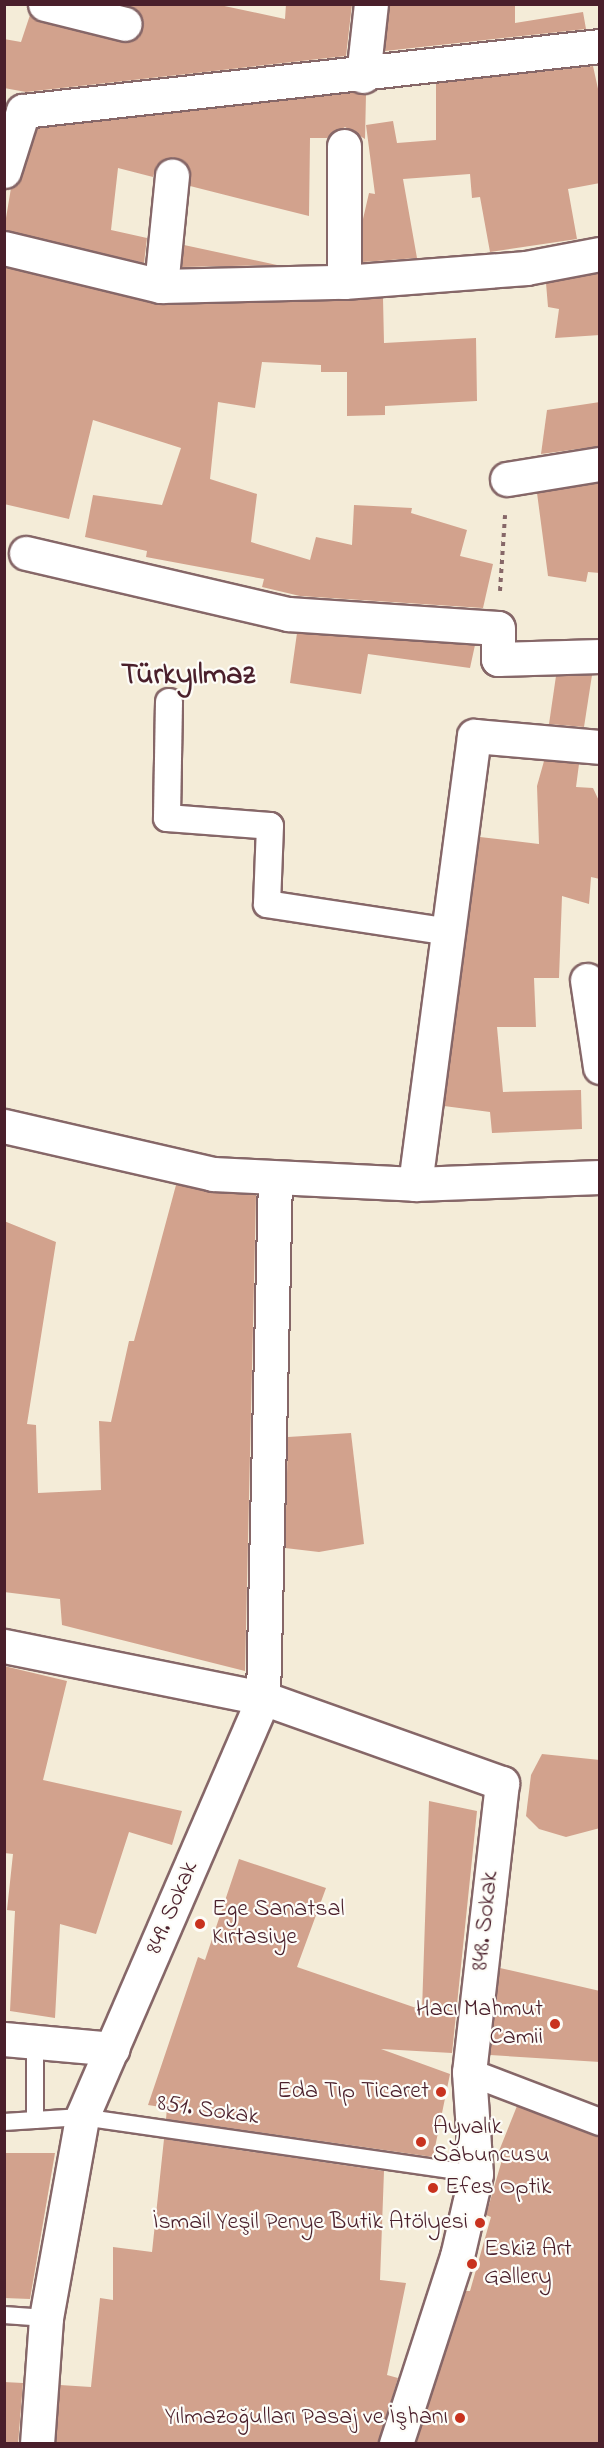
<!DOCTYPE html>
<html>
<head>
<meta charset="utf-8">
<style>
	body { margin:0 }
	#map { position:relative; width:604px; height:2448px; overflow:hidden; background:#f4ecd8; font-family:"Indie Flower",sans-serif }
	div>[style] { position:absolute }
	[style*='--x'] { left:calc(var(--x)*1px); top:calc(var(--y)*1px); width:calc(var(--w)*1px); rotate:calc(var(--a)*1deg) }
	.building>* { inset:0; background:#d2a28d }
	.path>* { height:4px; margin-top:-2px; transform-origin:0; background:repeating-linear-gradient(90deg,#866768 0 4.5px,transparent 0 9px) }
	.roads { filter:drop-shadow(2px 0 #866768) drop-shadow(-2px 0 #866768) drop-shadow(0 2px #866768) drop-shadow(0 -2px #866768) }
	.service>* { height:16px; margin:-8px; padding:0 8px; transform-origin:8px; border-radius:8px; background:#fff }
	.pedestrian>* { height:26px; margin:-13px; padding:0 13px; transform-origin:13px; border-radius:13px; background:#fff }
	.minor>* { height:33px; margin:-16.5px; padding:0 16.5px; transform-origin:16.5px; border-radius:16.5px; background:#fff }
	.dots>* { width:16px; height:16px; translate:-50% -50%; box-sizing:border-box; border:3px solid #fdfcf7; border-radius:50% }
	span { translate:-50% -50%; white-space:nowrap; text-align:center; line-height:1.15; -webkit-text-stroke:4.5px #fdfcf7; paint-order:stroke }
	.street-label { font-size:24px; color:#4a1f2b }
	.poi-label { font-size:24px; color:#4a1f2b }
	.left { translate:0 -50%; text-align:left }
	.right { translate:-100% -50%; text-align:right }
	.district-label { font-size:30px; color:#4a1f2b; font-weight:700 }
	.frame { position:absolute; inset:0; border:6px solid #4a1f2b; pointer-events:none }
</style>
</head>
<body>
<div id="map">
	<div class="building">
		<div style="clip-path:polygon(124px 4px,215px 4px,285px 19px,286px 4px,352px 4px,346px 56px,26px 92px,4px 88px,4px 39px,21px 42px,30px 15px,40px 22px,130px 42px,139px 37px,143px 19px)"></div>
		<div style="clip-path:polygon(389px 4px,515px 4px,515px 23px,583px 12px,586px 29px,385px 51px)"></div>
		<div style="clip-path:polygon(593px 66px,600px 98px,600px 183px,568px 189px,577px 239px,490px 252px,480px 197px,472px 198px,470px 174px,403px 179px,417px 258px,363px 262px,363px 219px,369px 193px,375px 194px,366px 125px,393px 121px,397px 143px,436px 140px,436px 83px)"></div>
		<div style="clip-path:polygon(355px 92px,366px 94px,365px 139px,345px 127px,327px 138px,310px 138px,309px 216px,190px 186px,189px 168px,173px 157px,157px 165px,153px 177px,118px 168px,111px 230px,147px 238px,144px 263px,4px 230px,11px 188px,22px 177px,37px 128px)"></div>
		<div style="clip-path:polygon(184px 245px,277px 265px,182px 267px)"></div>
		<div style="clip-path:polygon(4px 267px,160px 305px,383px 298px,384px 343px,476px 338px,477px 401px,385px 406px,385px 415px,347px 416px,347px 372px,321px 372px,321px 365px,262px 362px,255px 408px,218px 402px,210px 479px,257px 494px,251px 542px,310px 560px,316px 537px,352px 545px,354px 505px,412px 508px,411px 513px,467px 530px,460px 556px,493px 564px,483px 608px,300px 596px,262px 587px,264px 579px,146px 557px,147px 551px,85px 537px,93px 495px,162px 505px,181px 448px,93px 420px,69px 519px,4px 504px)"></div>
		<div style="clip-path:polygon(600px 273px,600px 335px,555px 338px,559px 309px,548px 307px,546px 283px)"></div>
		<div style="clip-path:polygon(600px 402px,600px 446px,541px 454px,547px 410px)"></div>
		<div style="clip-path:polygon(600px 483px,600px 573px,588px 572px,586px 582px,548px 576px,537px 493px)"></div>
		<div style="clip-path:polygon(297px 633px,475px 645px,470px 668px,368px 654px,361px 694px,290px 683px)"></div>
		<div style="clip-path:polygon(592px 675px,584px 727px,549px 724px,556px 676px)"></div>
		<div style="clip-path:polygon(544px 761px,579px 764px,576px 787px,593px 788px,600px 803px,600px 879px,591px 877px,589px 904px,562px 896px,559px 978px,534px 978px,536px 1027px,497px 1027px,503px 1092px,581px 1090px,582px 1129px,492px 1133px,490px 1112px,444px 1106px,480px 837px,539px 844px,537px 786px)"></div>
		<div style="clip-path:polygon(176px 1185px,256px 1195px,245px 1671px,62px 1625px,60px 1599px,4px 1592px,4px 1221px,56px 1242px,27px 1424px,36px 1425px,38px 1493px,101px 1490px,99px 1421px,111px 1422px,129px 1341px,134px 1341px)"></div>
		<div style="clip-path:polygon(351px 1433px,364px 1544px,319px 1552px,285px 1548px,288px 1437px)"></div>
		<div style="clip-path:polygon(4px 1666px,67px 1681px,43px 1780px,182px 1811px,172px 1845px,129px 1832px,96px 1934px,60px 1924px,55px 2018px,10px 2011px,15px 1911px,7px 1910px,13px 1854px,4px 1853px)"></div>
		<div style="clip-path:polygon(542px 1754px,600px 1760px,600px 1828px,566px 1837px,539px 1829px,526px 1816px,531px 1775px)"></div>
		<div style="clip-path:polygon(429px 1801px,477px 1811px,452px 2053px,381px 2049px,450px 2074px,433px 2157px,166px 2119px,167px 2108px,148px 2105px,198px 1957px,205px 1960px,239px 1859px,326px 1888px,297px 1967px,422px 2010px)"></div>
		<div style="clip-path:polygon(500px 1968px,600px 1991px,600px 2062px,490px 2055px)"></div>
		<div style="clip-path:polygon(517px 2106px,600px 2137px,600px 2444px,416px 2444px,465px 2291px,470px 2291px,491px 2217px,486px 2215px,504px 2153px,499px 2151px)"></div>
		<div style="clip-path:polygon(164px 2139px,384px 2171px,380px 2280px,406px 2283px,387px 2375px,398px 2378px,378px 2444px,56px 2444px,60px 2385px,91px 2387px,100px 2298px,113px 2300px,113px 2247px,152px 2252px)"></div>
		<div style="clip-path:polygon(4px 2153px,55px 2153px,30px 2299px,4px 2298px)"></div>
		<div style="clip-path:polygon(4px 2382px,23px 2383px,18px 2444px,4px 2444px)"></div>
	</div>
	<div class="path">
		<div style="--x:500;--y:591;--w:76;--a:-86.2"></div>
	</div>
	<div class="roads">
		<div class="service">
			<div style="--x:35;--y:2120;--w:80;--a:-90"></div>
			<div style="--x:4;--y:2122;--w:78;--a:-3.7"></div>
			<div style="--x:82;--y:2117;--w:398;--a:8.2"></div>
			<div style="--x:4;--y:2315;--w:42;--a:4.1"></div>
		</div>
		<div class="pedestrian">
			<div style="--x:169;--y:702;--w:116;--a:91"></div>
			<div style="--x:167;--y:818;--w:103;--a:4.4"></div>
			<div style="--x:270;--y:826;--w:78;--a:92.2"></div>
			<div style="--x:267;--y:904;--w:186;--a:8.7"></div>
			<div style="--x:469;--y:2072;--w:140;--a:20.9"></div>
		</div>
		<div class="minor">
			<div style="--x:45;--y:4;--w:82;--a:14"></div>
			<div style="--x:363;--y:76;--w:72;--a:-83.7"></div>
			<div style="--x:4;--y:171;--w:63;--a:-72.4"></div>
			<div style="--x:23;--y:111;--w:581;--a:-6.43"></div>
			<div style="--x:4;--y:248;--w:162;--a:13.6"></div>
			<div style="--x:161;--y:286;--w:183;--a:-1.3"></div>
			<div style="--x:344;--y:282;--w:183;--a:-4.4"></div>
			<div style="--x:526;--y:268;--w:75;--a:-10.7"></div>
			<div style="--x:344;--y:282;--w:136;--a:-90"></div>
			<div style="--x:161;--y:286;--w:111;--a:-84.3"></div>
			<div style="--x:507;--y:479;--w:94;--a:-9.2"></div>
			<div style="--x:26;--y:553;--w:269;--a:13.1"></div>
			<div style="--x:288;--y:614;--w:210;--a:3.8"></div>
			<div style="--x:498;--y:628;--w:31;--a:90"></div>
			<div style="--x:498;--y:659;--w:102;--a:-1.7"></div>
			<div style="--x:587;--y:980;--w:88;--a:81.5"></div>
			<div style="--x:4;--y:1126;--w:214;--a:12.9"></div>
			<div style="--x:213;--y:1174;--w:202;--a:2.8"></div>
			<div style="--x:415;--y:1184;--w:185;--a:-2.2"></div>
			<div style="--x:415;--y:1184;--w:452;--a:-82.5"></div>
			<div style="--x:474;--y:736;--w:126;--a:5"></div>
			<div style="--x:4;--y:1646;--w:264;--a:11.4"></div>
			<div style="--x:263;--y:1698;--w:254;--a:19.6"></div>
			<div style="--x:502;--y:1783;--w:291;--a:96.5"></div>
			<div style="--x:469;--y:2072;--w:102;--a:86.1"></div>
			<div style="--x:476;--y:2174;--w:84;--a:103"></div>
			<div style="--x:457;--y:2256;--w:198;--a:108"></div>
			<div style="--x:4;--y:2039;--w:109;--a:5.2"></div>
			<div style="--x:37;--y:2444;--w:126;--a:-85.9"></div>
			<div style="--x:46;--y:2318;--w:204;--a:-79.8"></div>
			<div style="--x:82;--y:2117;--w:456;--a:-66.6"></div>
			<div style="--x:263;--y:1698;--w:520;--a:-88.68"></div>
		</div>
	</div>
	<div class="dots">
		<div style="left:200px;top:1924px;background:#c8321e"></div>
		<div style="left:555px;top:2024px;background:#c8321e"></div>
		<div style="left:441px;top:2092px;background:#c8321e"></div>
		<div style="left:421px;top:2142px;background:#c8321e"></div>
		<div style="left:433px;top:2188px;background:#c8321e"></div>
		<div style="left:480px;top:2223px;background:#c8321e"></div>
		<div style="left:472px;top:2264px;background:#c8321e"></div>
		<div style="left:460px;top:2418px;background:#c8321e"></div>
	</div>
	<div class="street-label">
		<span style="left:173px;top:1908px;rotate:-67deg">849. Sokak</span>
		<span style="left:486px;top:1921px;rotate:-84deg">848. Sokak</span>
		<span style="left:208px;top:2111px;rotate:8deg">851. Sokak</span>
	</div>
	<div class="poi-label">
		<span class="left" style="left:212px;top:1924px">Ege Sanatsal<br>Kırtasiye</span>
		<span class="right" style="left:543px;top:2024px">Hacı Mahmut<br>Camii</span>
		<span class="right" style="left:429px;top:2092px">Eda Tıp Ticaret</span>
		<span class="left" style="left:433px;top:2142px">Ayvalık<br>Sabuncusu</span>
		<span class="left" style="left:445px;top:2188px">Efes Optik</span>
		<span class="right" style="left:468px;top:2223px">İsmail Yeşil Penye Butik Atölyesi</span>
		<span class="left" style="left:484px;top:2264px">Eskiz Art<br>Gallery</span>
		<span class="right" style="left:448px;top:2418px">Yılmazoğulları Pasaj ve İşhanı</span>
	</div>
	<div class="district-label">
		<span style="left:188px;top:676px">Türkyılmaz</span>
	</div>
	<div class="frame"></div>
</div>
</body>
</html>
